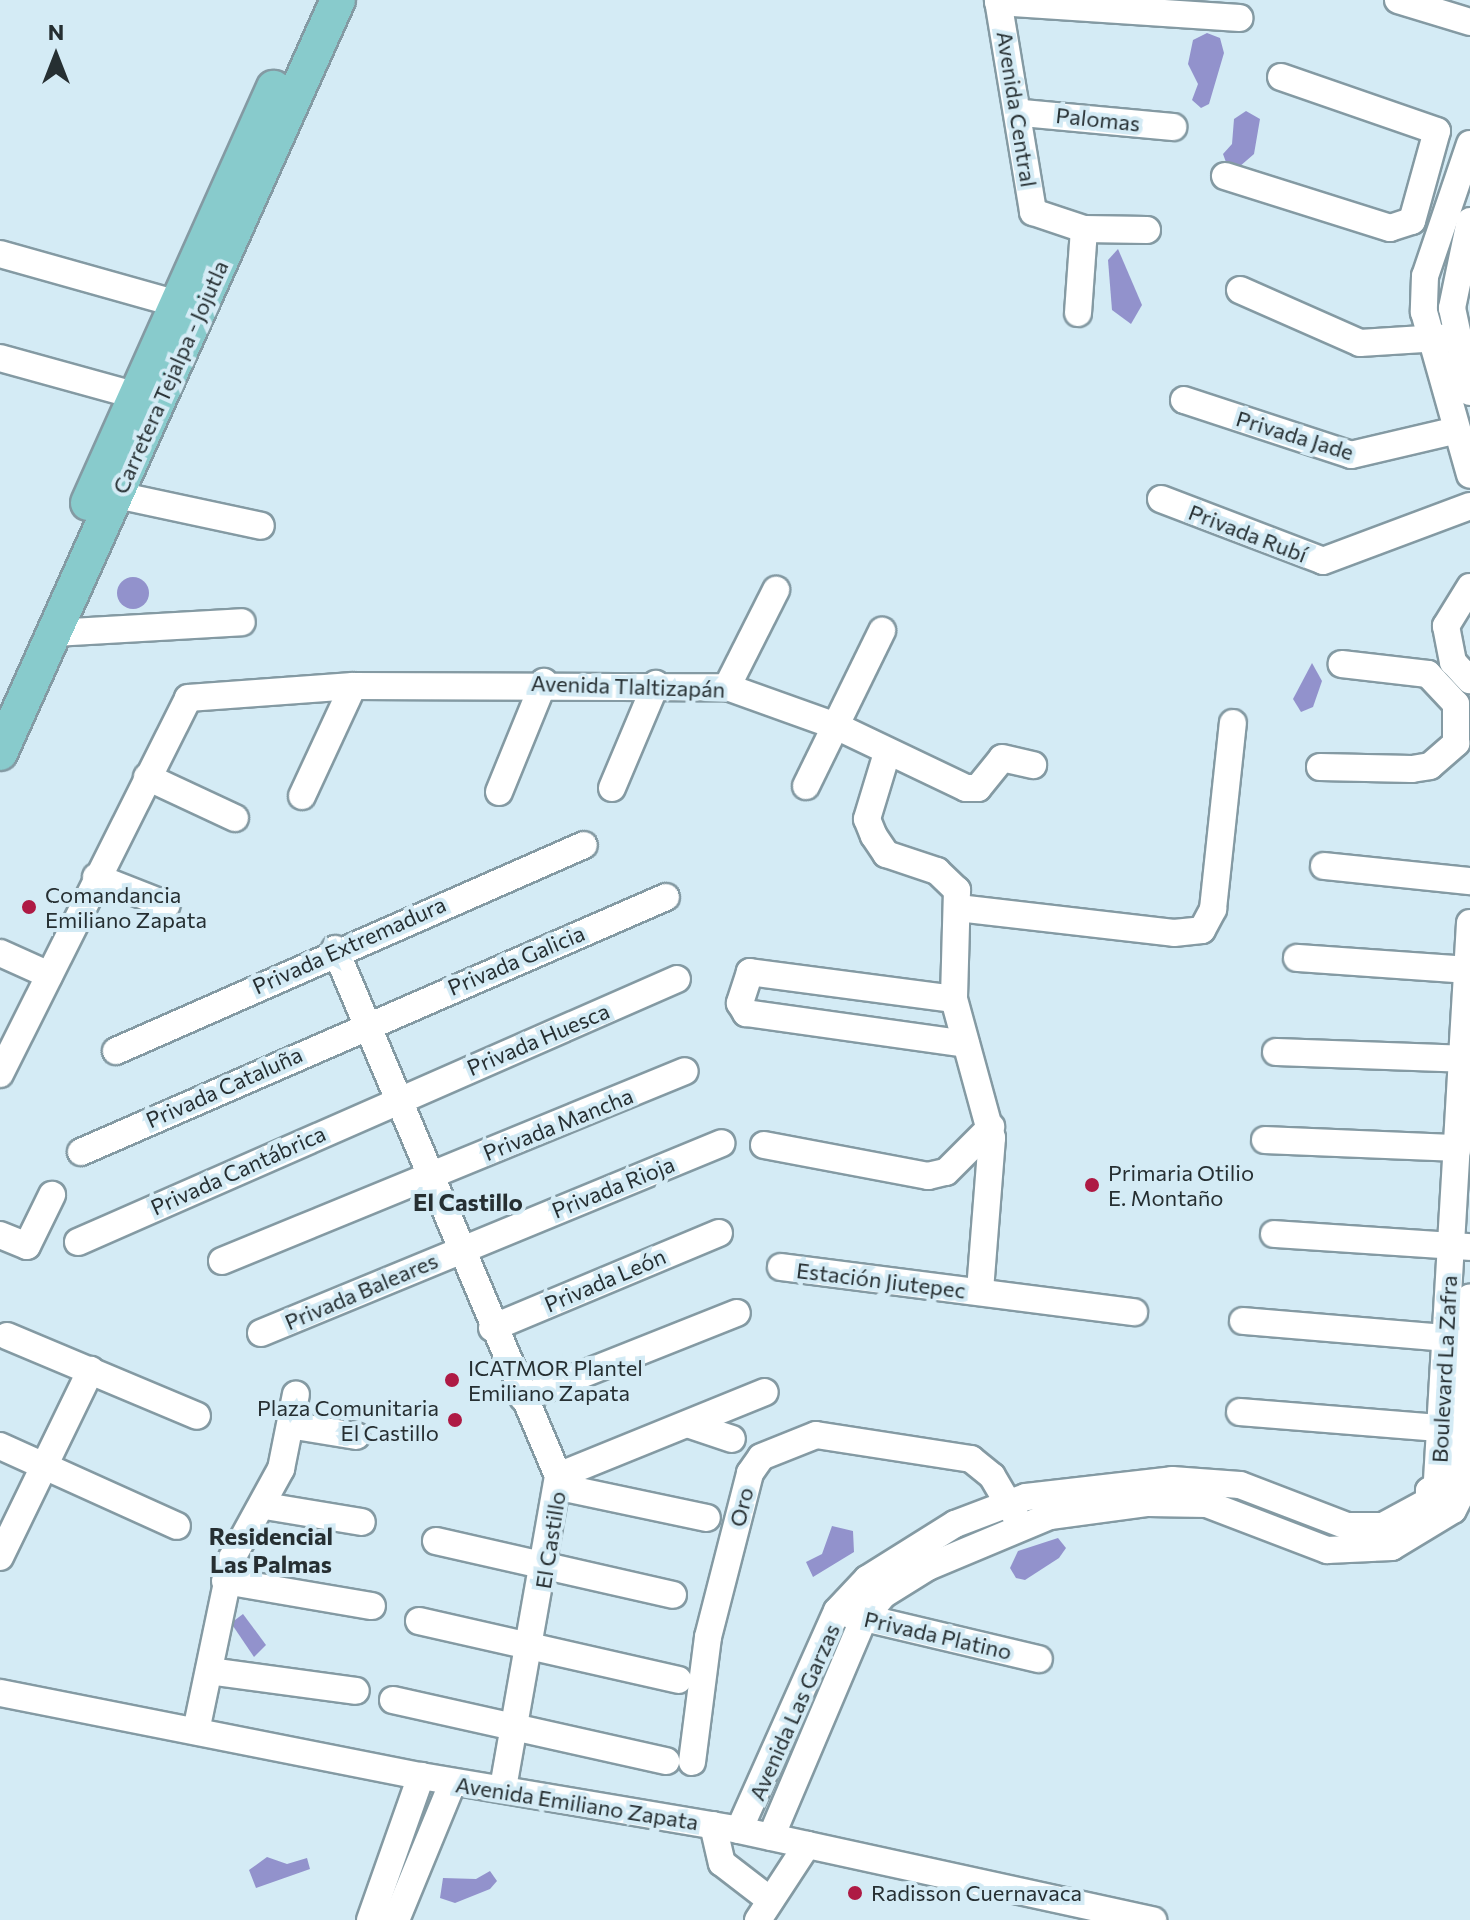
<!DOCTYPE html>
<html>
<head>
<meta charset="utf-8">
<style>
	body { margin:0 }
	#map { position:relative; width:1470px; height:1920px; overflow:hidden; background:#d4ebf5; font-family:Commissioner,sans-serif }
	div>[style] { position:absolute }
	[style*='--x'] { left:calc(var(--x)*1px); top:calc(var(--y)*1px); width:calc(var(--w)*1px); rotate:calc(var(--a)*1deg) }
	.water>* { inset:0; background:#9292cc }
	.round { border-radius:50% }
	.roads { filter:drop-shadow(2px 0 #849aa3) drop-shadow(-2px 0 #849aa3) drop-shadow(0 2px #849aa3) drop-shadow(0 -2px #849aa3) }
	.minor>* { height:26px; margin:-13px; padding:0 13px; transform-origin:13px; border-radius:13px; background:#fff }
	.major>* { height:34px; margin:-17px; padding:0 17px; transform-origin:17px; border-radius:17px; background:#88cbcc }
	.dots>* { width:22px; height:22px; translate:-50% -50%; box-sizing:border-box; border:4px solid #d4ebf5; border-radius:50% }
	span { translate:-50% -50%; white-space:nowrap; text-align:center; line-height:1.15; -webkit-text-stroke:8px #d4ebf5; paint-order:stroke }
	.street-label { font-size:22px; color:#262f32 }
	.poi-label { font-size:22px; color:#262f32 }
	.left { translate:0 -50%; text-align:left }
	.right { translate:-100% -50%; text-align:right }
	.neighbourhood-label { font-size:24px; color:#262f32; font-weight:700 }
	.north { position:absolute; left:16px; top:16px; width:80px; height:80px; -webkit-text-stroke:6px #d4ebf5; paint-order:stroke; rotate:0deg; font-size:22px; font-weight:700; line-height:32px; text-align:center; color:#262f32 }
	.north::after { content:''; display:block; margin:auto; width:28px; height:36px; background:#262f32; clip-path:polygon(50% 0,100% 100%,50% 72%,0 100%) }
</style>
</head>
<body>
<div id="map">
	<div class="water">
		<div style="clip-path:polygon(1207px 33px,1220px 38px,1224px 53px,1209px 104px,1201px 108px,1192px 100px,1198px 84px,1188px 64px,1193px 40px)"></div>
		<div style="clip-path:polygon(1246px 111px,1260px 119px,1254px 154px,1239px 167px,1227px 165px,1223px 154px,1232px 144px,1234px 119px)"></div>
		<div style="clip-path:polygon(1118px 249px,1142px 305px,1131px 324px,1112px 310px,1108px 260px)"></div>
		<div class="round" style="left:117px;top:577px;width:32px;height:32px"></div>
		<div style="clip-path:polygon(1312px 663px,1322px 681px,1313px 707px,1301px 712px,1293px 699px)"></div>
		<div style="clip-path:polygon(832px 1526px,853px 1531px,854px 1552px,813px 1577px,806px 1562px,822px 1554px)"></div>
		<div style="clip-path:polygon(1058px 1538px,1066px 1548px,1059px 1558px,1025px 1580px,1016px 1578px,1010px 1568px,1018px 1551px)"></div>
		<div style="clip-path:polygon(243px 1614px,266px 1645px,254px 1657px,231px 1623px)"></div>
		<div style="clip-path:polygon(267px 1857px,287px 1864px,307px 1858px,310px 1869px,256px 1888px,249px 1870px)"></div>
		<div style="clip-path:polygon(490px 1871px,497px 1881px,490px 1889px,455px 1903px,440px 1898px,443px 1878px,476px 1879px)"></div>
	</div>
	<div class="roads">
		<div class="minor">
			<div style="--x:998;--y:0;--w:215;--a:80.6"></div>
			<div style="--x:1033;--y:212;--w:54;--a:18.4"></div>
			<div style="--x:1084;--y:229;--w:63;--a:0.9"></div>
			<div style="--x:1398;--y:0;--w:75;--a:17"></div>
			<div style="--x:998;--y:2;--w:242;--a:3.8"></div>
			<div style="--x:1022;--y:113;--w:152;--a:5.3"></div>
			<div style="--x:1470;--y:144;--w:139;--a:108.8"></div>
			<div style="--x:1425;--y:276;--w:36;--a:92"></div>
			<div style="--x:1424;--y:312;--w:169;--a:74.2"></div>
			<div style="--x:1225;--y:176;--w:173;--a:17.5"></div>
			<div style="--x:1390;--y:228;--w:23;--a:-18"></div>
			<div style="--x:1412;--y:221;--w:93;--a:-74.5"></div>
			<div style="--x:1437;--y:131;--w:165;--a:-160.9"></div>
			<div style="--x:1470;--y:221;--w:89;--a:101.7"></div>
			<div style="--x:1452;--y:308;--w:86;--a:77.9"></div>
			<div style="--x:0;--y:254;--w:181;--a:15.7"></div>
			<div style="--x:1240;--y:290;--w:131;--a:23.8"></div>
			<div style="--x:1360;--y:343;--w:95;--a:-3.6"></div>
			<div style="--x:1078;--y:313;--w:84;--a:-85.9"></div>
			<div style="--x:0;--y:358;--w:139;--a:15.4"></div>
			<div style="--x:1184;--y:400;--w:176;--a:18.2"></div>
			<div style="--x:1351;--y:455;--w:105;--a:-13.2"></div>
			<div style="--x:117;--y:495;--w:147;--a:12.1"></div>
			<div style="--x:1161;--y:499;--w:173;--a:20.9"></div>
			<div style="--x:1323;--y:561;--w:157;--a:-20.5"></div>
			<div style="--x:1470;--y:587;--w:46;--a:121.6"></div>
			<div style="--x:1446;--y:626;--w:37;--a:79"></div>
			<div style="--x:1453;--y:662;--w:25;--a:47"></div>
			<div style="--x:54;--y:633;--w:188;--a:-3.3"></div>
			<div style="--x:727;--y:687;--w:109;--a:-63.2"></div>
			<div style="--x:887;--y:753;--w:69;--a:106.9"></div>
			<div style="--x:867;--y:819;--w:18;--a:68"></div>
			<div style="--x:874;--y:836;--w:22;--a:56"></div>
			<div style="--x:886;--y:854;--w:54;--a:18.4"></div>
			<div style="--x:937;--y:871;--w:28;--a:44"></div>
			<div style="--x:957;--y:890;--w:109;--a:91.6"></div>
			<div style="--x:954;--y:999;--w:144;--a:74.7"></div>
			<div style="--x:992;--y:1138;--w:154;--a:94.5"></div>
			<div style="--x:1320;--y:767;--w:92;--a:1.2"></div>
			<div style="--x:1412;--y:769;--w:18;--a:-9"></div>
			<div style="--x:1430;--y:766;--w:35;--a:-41"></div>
			<div style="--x:1456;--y:743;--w:39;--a:-90"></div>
			<div style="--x:1456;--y:704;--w:41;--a:-133"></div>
			<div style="--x:1428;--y:674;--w:87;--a:-173.4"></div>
			<div style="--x:147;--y:777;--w:97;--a:25"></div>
			<div style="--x:806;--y:786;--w:173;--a:-63.9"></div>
			<div style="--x:612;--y:788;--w:113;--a:-67.1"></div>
			<div style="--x:499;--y:792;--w:119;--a:-67.8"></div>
			<div style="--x:302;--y:796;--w:121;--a:-65.1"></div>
			<div style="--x:1324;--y:866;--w:147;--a:5.9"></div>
			<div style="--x:96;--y:877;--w:76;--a:21.5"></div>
			<div style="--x:958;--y:908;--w:217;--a:6.6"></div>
			<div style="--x:1174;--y:933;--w:28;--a:-6"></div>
			<div style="--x:1202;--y:930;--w:24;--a:-62"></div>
			<div style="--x:1213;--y:909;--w:187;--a:-83.9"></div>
			<div style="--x:335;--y:949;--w:572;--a:67.06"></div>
			<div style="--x:558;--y:1476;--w:318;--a:100"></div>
			<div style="--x:0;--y:953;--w:54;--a:24.2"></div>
			<div style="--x:1297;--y:958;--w:170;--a:4"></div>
			<div style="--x:954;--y:999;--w:206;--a:-172.5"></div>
			<div style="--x:750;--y:972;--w:33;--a:108"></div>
			<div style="--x:740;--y:1003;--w:12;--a:59"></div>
			<div style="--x:746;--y:1013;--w:222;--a:8"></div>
			<div style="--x:116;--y:1051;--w:511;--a:-23.76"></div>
			<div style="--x:1276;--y:1052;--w:194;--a:2.1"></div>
			<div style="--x:0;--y:1074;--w:420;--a:-63.4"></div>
			<div style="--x:188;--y:698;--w:165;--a:-4.2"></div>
			<div style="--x:353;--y:686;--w:374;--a:0.2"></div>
			<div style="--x:727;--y:687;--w:116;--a:19.7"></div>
			<div style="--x:836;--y:726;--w:144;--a:25.5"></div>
			<div style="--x:966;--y:788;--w:12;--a:0"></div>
			<div style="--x:978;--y:788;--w:38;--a:-51"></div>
			<div style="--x:1002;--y:758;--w:32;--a:13"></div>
			<div style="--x:1265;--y:1140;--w:193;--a:2.4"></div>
			<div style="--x:764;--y:1145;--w:167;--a:10.7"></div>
			<div style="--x:928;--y:1176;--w:18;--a:-13"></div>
			<div style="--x:946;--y:1172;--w:64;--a:-45"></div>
			<div style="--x:81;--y:1152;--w:638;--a:-23.55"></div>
			<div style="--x:1274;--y:1234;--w:196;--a:3.8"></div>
			<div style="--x:0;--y:1235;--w:29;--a:22"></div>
			<div style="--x:27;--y:1246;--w:57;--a:-63.9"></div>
			<div style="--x:78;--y:1242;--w:654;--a:-23.7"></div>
			<div style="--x:222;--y:1261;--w:500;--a:-22.31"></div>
			<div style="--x:781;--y:1267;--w:356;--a:7.3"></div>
			<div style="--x:1243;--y:1321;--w:228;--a:4.8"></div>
			<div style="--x:492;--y:1328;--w:246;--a:-22.7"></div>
			<div style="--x:261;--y:1333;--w:498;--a:-22.4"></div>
			<div style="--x:7;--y:1336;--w:206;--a:22.8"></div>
			<div style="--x:523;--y:1398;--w:230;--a:-21.7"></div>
			<div style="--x:1240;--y:1412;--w:202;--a:4.6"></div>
			<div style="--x:690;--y:1425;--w:44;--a:18.4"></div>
			<div style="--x:295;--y:1426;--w:62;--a:9.3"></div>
			<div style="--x:0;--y:1446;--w:194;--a:24.3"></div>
			<div style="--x:558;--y:1476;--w:223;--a:-22.1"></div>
			<div style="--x:1437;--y:1480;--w:558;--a:-86.61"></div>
			<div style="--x:1458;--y:1483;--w:186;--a:-86.3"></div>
			<div style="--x:560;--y:1487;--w:150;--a:11.9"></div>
			<div style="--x:265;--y:1506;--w:98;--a:9.4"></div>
			<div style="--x:436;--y:1541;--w:243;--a:12.8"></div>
			<div style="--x:0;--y:1557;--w:208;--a:-64.1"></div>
			<div style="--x:225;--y:1581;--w:149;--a:9.7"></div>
			<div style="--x:848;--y:1614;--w:196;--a:13.3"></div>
			<div style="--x:419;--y:1621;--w:266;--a:12.8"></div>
			<div style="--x:209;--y:1671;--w:148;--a:7.7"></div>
			<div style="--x:0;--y:1693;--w:429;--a:11.2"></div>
			<div style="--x:421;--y:1776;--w:323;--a:9.6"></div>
			<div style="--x:739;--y:1830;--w:424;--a:12.3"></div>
			<div style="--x:393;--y:1700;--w:280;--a:12.6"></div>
			<div style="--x:196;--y:1731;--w:177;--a:-78.2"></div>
			<div style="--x:232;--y:1558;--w:102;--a:-61.2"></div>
			<div style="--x:281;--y:1469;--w:76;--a:-78.7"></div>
			<div style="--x:692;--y:1762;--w:126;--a:-82.7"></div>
			<div style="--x:708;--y:1637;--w:169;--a:-75.6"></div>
			<div style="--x:750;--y:1473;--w:19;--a:-55"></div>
			<div style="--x:761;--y:1457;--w:59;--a:-21.8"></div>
			<div style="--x:816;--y:1435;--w:157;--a:8.8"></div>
			<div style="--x:971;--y:1459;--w:27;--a:39"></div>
			<div style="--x:992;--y:1476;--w:45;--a:59.5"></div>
			<div style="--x:713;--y:1825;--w:39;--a:77"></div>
			<div style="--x:722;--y:1863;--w:61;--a:37.6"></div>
			<div style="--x:739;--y:1830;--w:240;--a:-65.9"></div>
			<div style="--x:837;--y:1611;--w:44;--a:-46.8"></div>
			<div style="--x:867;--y:1579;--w:104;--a:-32"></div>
			<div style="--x:955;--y:1524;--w:76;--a:-20.8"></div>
			<div style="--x:1026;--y:1497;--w:147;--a:-6.6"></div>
			<div style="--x:1172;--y:1480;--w:68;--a:4.2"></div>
			<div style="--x:1240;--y:1485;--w:115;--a:21"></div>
			<div style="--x:1347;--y:1526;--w:36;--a:0"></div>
			<div style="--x:1383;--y:1526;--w:52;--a:-28.5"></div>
			<div style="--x:771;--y:1837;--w:238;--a:-67"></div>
			<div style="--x:864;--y:1618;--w:30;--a:-50"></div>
			<div style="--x:883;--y:1595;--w:53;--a:-31.9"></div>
			<div style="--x:928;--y:1567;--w:132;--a:-22.7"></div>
			<div style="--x:1050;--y:1516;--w:99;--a:-7.6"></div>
			<div style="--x:1148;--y:1503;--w:59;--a:1"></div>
			<div style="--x:1207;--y:1504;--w:129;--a:21"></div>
			<div style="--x:1327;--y:1550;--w:65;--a:-2.6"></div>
			<div style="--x:1392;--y:1547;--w:71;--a:-31.2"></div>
			<div style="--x:1453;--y:1510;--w:20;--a:-63"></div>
			<div style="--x:1462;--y:1492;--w:20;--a:-135"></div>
			<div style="--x:1448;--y:1478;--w:23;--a:146"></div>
			<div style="--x:1429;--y:1491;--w:24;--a:57"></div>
			<div style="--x:370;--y:1920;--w:153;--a:-70.5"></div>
			<div style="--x:396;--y:1920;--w:149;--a:-67.6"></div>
			<div style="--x:758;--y:1920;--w:90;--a:-56.8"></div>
		</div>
		<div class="major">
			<div style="--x:88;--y:503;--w:455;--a:-65.9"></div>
			<div style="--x:0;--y:753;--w:825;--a:-65.83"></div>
		</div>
	</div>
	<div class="dots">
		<div style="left:29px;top:907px;background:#ae1a44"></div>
		<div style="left:1092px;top:1185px;background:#ae1a44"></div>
		<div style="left:452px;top:1380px;background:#ae1a44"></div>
		<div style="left:455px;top:1420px;background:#ae1a44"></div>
		<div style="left:855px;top:1893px;background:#ae1a44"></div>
	</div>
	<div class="street-label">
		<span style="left:1017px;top:109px;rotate:81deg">Avenida Central</span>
		<span style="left:1098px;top:119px;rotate:6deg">Palomas</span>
		<span style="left:170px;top:377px;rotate:-66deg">Carretera Tejalpa - Jojutla</span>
		<span style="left:1295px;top:435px;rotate:17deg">Privada Jade</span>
		<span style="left:1248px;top:533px;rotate:21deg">Privada Rubí</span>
		<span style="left:628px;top:686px;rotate:2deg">Avenida Tlaltizapán</span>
		<span style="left:349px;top:945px;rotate:-24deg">Privada Extremadura</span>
		<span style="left:516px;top:960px;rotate:-23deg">Privada Galicia</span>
		<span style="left:538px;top:1039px;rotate:-23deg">Privada Huesca</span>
		<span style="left:224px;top:1087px;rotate:-24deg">Privada Cataluña</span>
		<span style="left:558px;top:1124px;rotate:-22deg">Privada Mancha</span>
		<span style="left:238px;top:1170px;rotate:-24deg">Privada Cantábrica</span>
		<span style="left:613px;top:1187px;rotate:-22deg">Privada Rioja</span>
		<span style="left:605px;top:1280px;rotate:-23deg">Privada León</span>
		<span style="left:881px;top:1280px;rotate:7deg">Estación Jiutepec</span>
		<span style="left:361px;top:1291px;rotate:-23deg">Privada Baleares</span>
		<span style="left:1444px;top:1369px;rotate:-87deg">Boulevard La Zafra</span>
		<span style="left:741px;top:1507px;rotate:-76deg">Oro</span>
		<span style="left:550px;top:1540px;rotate:-81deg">El Castillo</span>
		<span style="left:938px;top:1635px;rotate:13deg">Privada Platino</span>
		<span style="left:794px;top:1712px;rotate:-66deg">Avenida Las Garzas</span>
		<span style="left:577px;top:1803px;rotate:9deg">Avenida Emiliano Zapata</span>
	</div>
	<div class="poi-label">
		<span class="left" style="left:45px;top:907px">Comandancia<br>Emiliano Zapata</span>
		<span class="left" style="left:1108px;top:1185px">Primaria Otilio<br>E. Montaño</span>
		<span class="left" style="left:468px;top:1380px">ICATMOR Plantel<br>Emiliano Zapata</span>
		<span class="right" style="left:439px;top:1420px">Plaza Comunitaria<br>El Castillo</span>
		<span class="left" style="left:871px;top:1893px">Radisson Cuernavaca</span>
	</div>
	<div class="neighbourhood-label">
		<span style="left:468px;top:1202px">El Castillo</span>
		<span style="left:271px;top:1550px">Residencial<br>Las Palmas</span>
	</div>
	<div class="north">N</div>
</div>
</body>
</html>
